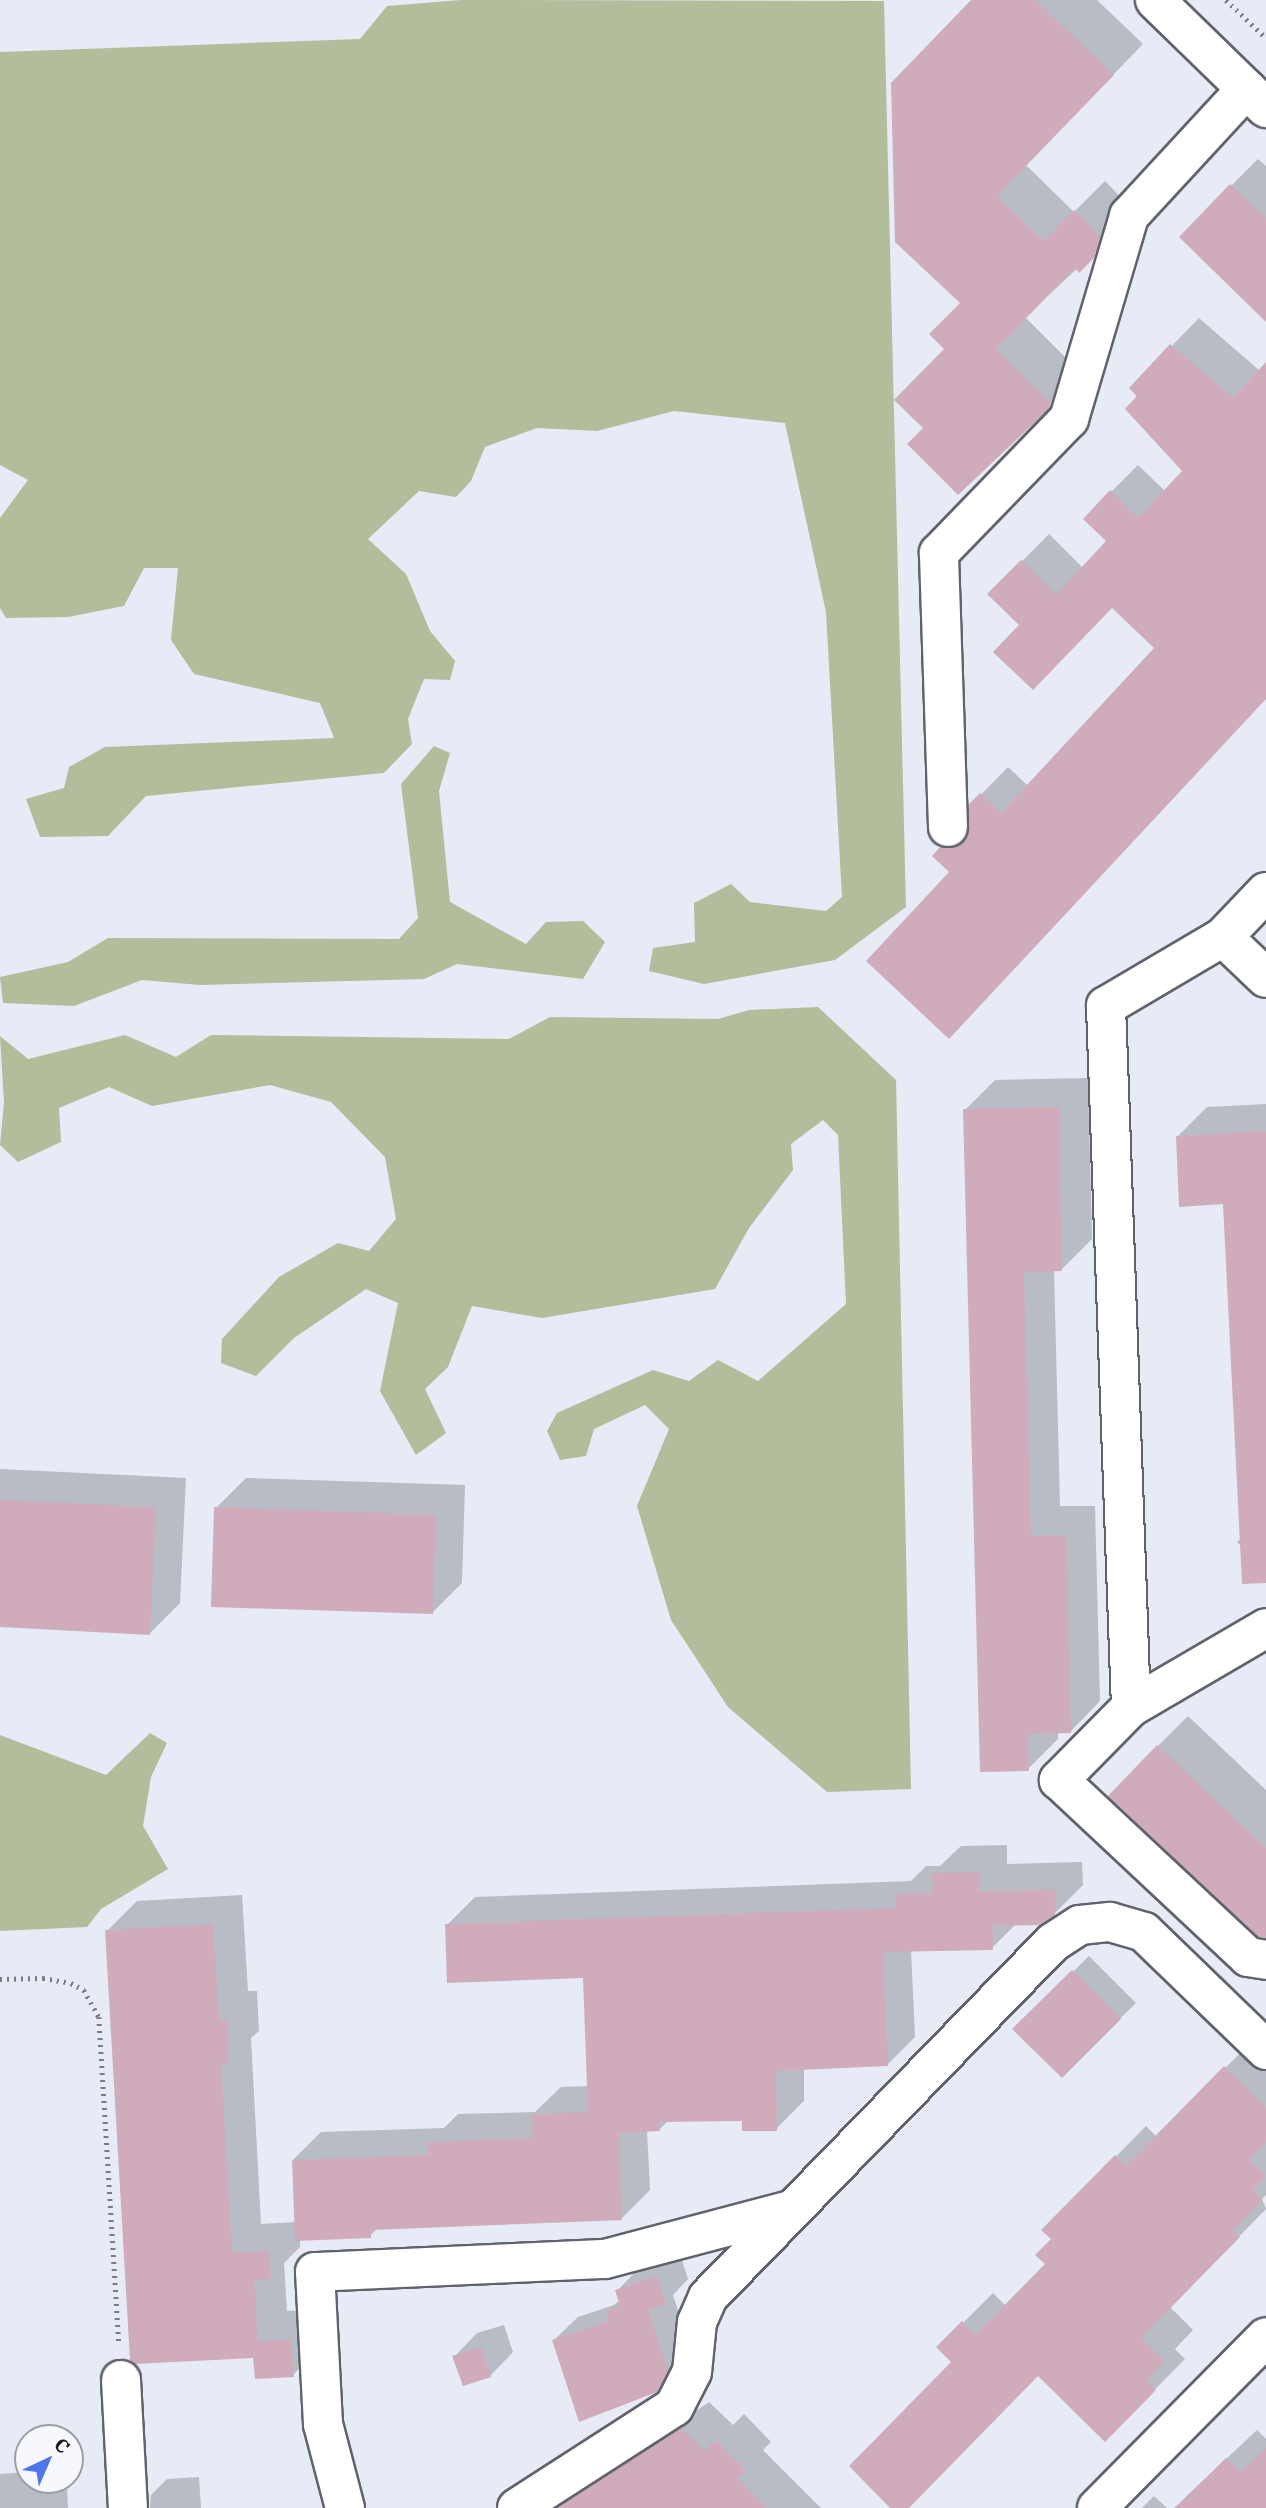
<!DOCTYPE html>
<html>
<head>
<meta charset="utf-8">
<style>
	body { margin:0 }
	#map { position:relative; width:1266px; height:2508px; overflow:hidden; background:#e7ebf5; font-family:"IBM Plex Serif",serif }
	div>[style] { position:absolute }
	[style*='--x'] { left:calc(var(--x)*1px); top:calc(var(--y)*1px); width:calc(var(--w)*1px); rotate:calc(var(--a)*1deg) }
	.forest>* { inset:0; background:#b2bd9b }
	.shadow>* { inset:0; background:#0003 }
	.building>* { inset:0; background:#cfabbc }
	.path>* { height:4.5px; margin-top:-2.25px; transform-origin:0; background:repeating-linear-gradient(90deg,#7a7c83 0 2px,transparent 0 7px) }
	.roads { filter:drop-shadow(2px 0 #60636c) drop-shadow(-2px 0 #60636c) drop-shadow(0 2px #60636c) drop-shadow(0 -2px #60636c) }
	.minor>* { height:38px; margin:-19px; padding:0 19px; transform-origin:19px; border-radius:19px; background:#fff }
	span { translate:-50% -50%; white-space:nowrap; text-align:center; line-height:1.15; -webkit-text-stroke:6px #f6f8fe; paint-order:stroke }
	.north { position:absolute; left:14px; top:2424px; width:70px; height:70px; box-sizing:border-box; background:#f6f8fe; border:2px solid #9d9ea4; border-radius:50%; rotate:44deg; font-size:19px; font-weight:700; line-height:28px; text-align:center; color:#17181c }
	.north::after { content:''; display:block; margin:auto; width:24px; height:32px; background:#4f75e9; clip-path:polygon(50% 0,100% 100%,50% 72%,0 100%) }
</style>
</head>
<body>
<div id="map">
	<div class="forest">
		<div style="clip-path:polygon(461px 0,884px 1px,906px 907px,835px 960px,704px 984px,649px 971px,653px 948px,695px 942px,694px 903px,731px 884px,750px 902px,826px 911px,842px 897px,826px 612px,785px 423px,674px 411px,597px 431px,537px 428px,485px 447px,471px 481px,456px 497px,419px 491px,368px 539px,406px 574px,430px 631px,455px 661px,450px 680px,424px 679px,408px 719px,412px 744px,384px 773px,146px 796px,108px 836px,40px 837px,26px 799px,64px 788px,69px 767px,105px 747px,334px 738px,320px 703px,194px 674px,171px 640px,178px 568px,144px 568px,124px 606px,68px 617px,6px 618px,0 608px,0 518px,28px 480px,0 465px,0 52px,360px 39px,387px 6px)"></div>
		<div style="clip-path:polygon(434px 746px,450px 753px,439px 791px,450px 902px,526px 944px,546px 922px,583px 921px,605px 942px,583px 979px,457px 964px,424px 979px,200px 985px,142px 980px,74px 1006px,3px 1003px,0 977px,68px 962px,108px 938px,399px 939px,418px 918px,401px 784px)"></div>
		<div style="clip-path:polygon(818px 1007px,896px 1080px,911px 1789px,827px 1792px,728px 1707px,671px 1620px,637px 1506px,669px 1429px,645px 1405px,594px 1429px,586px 1456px,560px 1460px,547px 1431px,557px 1413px,653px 1370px,689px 1381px,718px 1360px,758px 1381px,846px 1304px,838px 1135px,823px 1120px,791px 1144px,793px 1170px,749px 1228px,715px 1289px,542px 1318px,472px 1306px,448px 1367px,425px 1389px,446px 1433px,416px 1455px,380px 1391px,398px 1303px,366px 1289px,294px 1338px,256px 1376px,221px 1363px,222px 1339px,279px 1277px,338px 1243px,369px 1251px,396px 1219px,385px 1157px,331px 1102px,270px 1085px,152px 1106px,109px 1087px,59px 1108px,61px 1142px,18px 1162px,0 1145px,4px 1103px,0 1036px,28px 1059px,125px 1035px,176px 1057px,211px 1035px,509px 1039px,550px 1017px,718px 1019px,749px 1010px)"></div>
		<div style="clip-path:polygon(150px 1733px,167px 1743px,151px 1777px,143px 1826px,168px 1869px,101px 1909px,87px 1927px,0 1931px,0 1735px,106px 1775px)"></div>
	</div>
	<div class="shadow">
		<div style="clip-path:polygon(973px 0,1097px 0,1143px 44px,1026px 165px,1074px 212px,1105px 181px,1129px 206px,1123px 226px,1025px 317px,1080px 372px,1008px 448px,925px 428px,962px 303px)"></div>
		<div style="clip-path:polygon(1258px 159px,1266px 166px,1266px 319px,1231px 186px)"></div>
		<div style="clip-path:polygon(1199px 318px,1260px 371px,1266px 365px,1266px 699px,952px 872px,934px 856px,970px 820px,971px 805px,1008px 767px,1028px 786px,1157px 648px,1113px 606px,1021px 625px,990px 594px,1049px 534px,1083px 568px,1109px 541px,1111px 492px,1138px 465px,1165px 491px,1184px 471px,1131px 388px)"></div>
		<div style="clip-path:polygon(1088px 1078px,1092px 1239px,1062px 1269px,1054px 1269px,1060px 1506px,1095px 1506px,1100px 1701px,1070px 1732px,1058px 1732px,1058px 1739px,1028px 1769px,965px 1110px,995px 1080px)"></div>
		<div style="clip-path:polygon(1266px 1104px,1266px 1547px,1254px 1559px,1237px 1542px,1242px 1538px,1225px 1203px,1178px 1136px,1207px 1107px)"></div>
		<div style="clip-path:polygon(0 1469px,186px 1478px,180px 1603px,150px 1633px,0 1625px)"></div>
		<div style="clip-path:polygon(246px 1478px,465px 1485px,462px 1583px,432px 1613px,216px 1508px)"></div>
		<div style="clip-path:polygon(1188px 1716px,1266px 1790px,1266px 1935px,1158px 1746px)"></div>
		<div style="clip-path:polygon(1007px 1845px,1007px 1864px,1082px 1862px,1083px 1885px,1054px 1914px,1016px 1924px,992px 1948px,911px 1949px,915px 2037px,887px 2065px,804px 2068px,804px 2101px,776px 2129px,743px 2119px,669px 2120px,659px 2130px,647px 2130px,650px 2190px,622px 2218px,379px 2227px,370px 2236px,300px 2239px,300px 2247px,284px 2263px,287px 2311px,321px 2309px,323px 2345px,293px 2375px,255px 2356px,107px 1931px,137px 1901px,242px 1895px,248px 1991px,257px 1991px,259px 2031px,251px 2038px,261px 2224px,296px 2222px,293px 2160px,321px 2132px,444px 2128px,458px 2114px,535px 2112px,561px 2087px,589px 2086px,585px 1976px,447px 1925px,475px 1897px,911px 1881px,926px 1866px,940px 1866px,961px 1846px)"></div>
		<div style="clip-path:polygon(1089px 1956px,1136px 2003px,1062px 2076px,1015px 2029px)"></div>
		<div style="clip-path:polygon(1256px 2037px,1266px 2048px,1266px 2195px,1262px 2199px,1266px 2209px,1170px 2307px,1193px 2330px,1175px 2349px,1185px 2359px,1105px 2440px,1039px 2374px,907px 2508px,893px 2508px,954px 2362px,939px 2347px,993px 2293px,1006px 2306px,1047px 2264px,1053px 2239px,1044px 2230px,1146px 2126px,1157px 2137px)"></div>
		<div style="clip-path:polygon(680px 2254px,688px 2279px,673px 2295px,690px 2347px,680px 2366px,656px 2390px,554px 2340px,578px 2317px,614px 2305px,620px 2300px,617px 2291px,640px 2267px)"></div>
		<div style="clip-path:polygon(504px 2325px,513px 2352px,490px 2376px,454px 2357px,477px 2333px)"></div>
		<div style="clip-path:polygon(709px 2402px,733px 2425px,744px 2414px,771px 2442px,763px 2450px,821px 2508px,553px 2508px)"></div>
		<div style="clip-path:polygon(1257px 2430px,1266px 2439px,1266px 2508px,1174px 2508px)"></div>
		<div style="clip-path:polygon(28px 2472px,28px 2480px,58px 2480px,58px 2486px,67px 2485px,68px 2508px,0 2508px,0 2474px)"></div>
		<div style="clip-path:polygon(199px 2477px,201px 2508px,150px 2508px,151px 2495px,167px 2479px)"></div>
		<div style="clip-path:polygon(1154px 2496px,1167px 2508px,1142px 2508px)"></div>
	</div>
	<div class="building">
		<div style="clip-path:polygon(971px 0,1035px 0,1114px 75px,997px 196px,1044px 241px,1074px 210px,1100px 236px,1094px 258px,1079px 273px,1075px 268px,996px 349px,1051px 403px,1050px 408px,958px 495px,907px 444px,923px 428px,894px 400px,944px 349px,929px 334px,960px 303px,895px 242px,891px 83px)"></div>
		<div style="clip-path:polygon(1230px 184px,1266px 218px,1266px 322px,1179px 237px)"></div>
		<div style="clip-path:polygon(1170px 344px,1233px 397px,1266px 362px,1266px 699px,949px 1039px,866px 961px,949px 872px,932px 856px,940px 847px,959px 846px,967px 838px,969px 804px,980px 793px,1001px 813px,1154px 648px,1112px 608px,1033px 690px,993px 652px,1019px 625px,987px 594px,1021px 560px,1056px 595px,1106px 541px,1083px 519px,1110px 490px,1138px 518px,1182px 471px,1125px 409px,1137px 396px,1129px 388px)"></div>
		<div style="clip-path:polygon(1059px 1107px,1062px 1271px,1024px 1272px,1031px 1536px,1066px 1535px,1071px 1733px,1028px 1734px,1029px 1771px,980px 1772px,963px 1109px)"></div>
		<div style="clip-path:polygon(1266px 1131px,1266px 1583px,1242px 1584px,1223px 1204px,1179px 1207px,1176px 1136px)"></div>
		<div style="clip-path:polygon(0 1500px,156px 1507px,150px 1635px,0 1627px)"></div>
		<div style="clip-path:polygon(214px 1507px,436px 1515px,433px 1614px,211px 1607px)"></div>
		<div style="clip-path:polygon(1157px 1745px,1266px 1848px,1266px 1938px,1258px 1937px,1108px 1796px)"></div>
		<div style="clip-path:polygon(979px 1872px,980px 1891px,1055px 1889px,1055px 1915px,1039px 1925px,993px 1926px,993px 1950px,883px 1952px,888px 2066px,776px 2071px,777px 2131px,742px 2131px,742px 2121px,659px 2122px,660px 2131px,619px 2133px,622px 2220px,371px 2230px,371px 2238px,295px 2241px,292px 2160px,428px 2155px,428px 2142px,532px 2138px,531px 2114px,588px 2112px,583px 1978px,447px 1983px,445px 1924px,896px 1908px,896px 1894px,931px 1893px,931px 1873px)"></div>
		<div style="clip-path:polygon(213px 1924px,219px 2020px,227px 2020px,229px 2063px,221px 2063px,232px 2253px,269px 2251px,271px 2279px,254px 2280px,258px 2341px,291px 2339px,294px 2377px,255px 2379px,253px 2358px,135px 2364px,130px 2360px,105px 1930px)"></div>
		<div style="clip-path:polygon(1072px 1970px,1121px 2019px,1062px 2078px,1012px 2029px)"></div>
		<div style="clip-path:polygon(1224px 2066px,1266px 2107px,1266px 2142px,1249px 2159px,1266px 2176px,1252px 2190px,1263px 2200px,1233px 2230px,1240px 2237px,1141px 2338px,1164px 2361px,1146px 2380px,1156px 2390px,1105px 2442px,1038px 2376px,909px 2508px,890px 2508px,849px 2466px,951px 2362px,936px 2347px,962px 2321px,975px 2335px,1045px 2264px,1035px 2255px,1051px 2239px,1041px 2230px,1115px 2155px,1126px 2166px)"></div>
		<div style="clip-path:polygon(657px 2276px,666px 2304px,648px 2310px,668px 2371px,657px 2392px,579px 2422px,552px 2340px,610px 2321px,606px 2311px,620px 2306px,615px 2290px)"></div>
		<div style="clip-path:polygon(481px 2347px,491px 2377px,463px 2386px,452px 2356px)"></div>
		<div style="clip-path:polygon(681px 2428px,704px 2451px,716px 2440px,745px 2470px,737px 2478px,767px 2508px,557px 2508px)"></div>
		<div style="clip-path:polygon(1266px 2448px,1266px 2508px,1175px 2508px,1226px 2458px,1241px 2472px)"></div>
	</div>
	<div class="path">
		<div style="--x:1226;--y:0;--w:55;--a:43.5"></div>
		<div style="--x:0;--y:1979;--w:43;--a:-1.3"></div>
		<div style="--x:43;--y:1978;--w:28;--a:10"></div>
		<div style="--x:71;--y:1983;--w:15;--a:28"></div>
		<div style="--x:84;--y:1990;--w:31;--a:61"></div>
		<div style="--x:99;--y:2017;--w:327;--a:86.5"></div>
	</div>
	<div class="roads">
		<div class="minor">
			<div style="--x:1155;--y:0;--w:155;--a:44.2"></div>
			<div style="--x:948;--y:827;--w:274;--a:-91.9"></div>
			<div style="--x:939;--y:553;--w:187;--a:-45.9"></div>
			<div style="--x:1069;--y:419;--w:212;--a:-73.5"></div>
			<div style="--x:1129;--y:216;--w:173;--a:-47.3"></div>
			<div style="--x:1266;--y:892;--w:62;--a:133.7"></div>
			<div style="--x:1223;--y:937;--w:59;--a:43.6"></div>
			<div style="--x:1223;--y:937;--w:136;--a:149.5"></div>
			<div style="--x:1106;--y:1006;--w:701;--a:87.96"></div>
			<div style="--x:1131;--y:1707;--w:103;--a:134.6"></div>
			<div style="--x:1059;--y:1780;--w:259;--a:43.1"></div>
			<div style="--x:1248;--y:1957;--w:18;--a:9"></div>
			<div style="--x:1131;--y:1707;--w:156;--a:-30.3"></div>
			<div style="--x:121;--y:2380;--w:128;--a:86.9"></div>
			<div style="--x:345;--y:2508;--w:87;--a:-104.7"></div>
			<div style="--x:323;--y:2424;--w:152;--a:-93"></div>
			<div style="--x:315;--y:2272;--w:290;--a:-2.6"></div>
			<div style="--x:605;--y:2259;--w:192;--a:-14.8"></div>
			<div style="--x:517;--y:2508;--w:187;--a:-32.8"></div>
			<div style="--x:674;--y:2407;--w:39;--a:-63"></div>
			<div style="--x:692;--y:2372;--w:50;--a:-84.3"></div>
			<div style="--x:697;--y:2322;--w:27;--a:-66"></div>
			<div style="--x:708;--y:2297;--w:494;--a:-45.8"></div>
			<div style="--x:1052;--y:1943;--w:33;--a:-33"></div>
			<div style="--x:1080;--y:1925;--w:30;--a:-6"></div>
			<div style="--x:1110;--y:1922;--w:35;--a:16"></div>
			<div style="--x:1144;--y:1932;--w:170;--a:44"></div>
			<div style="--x:1097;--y:2508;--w:240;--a:-45.3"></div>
		</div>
	</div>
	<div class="north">С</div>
</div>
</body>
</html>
